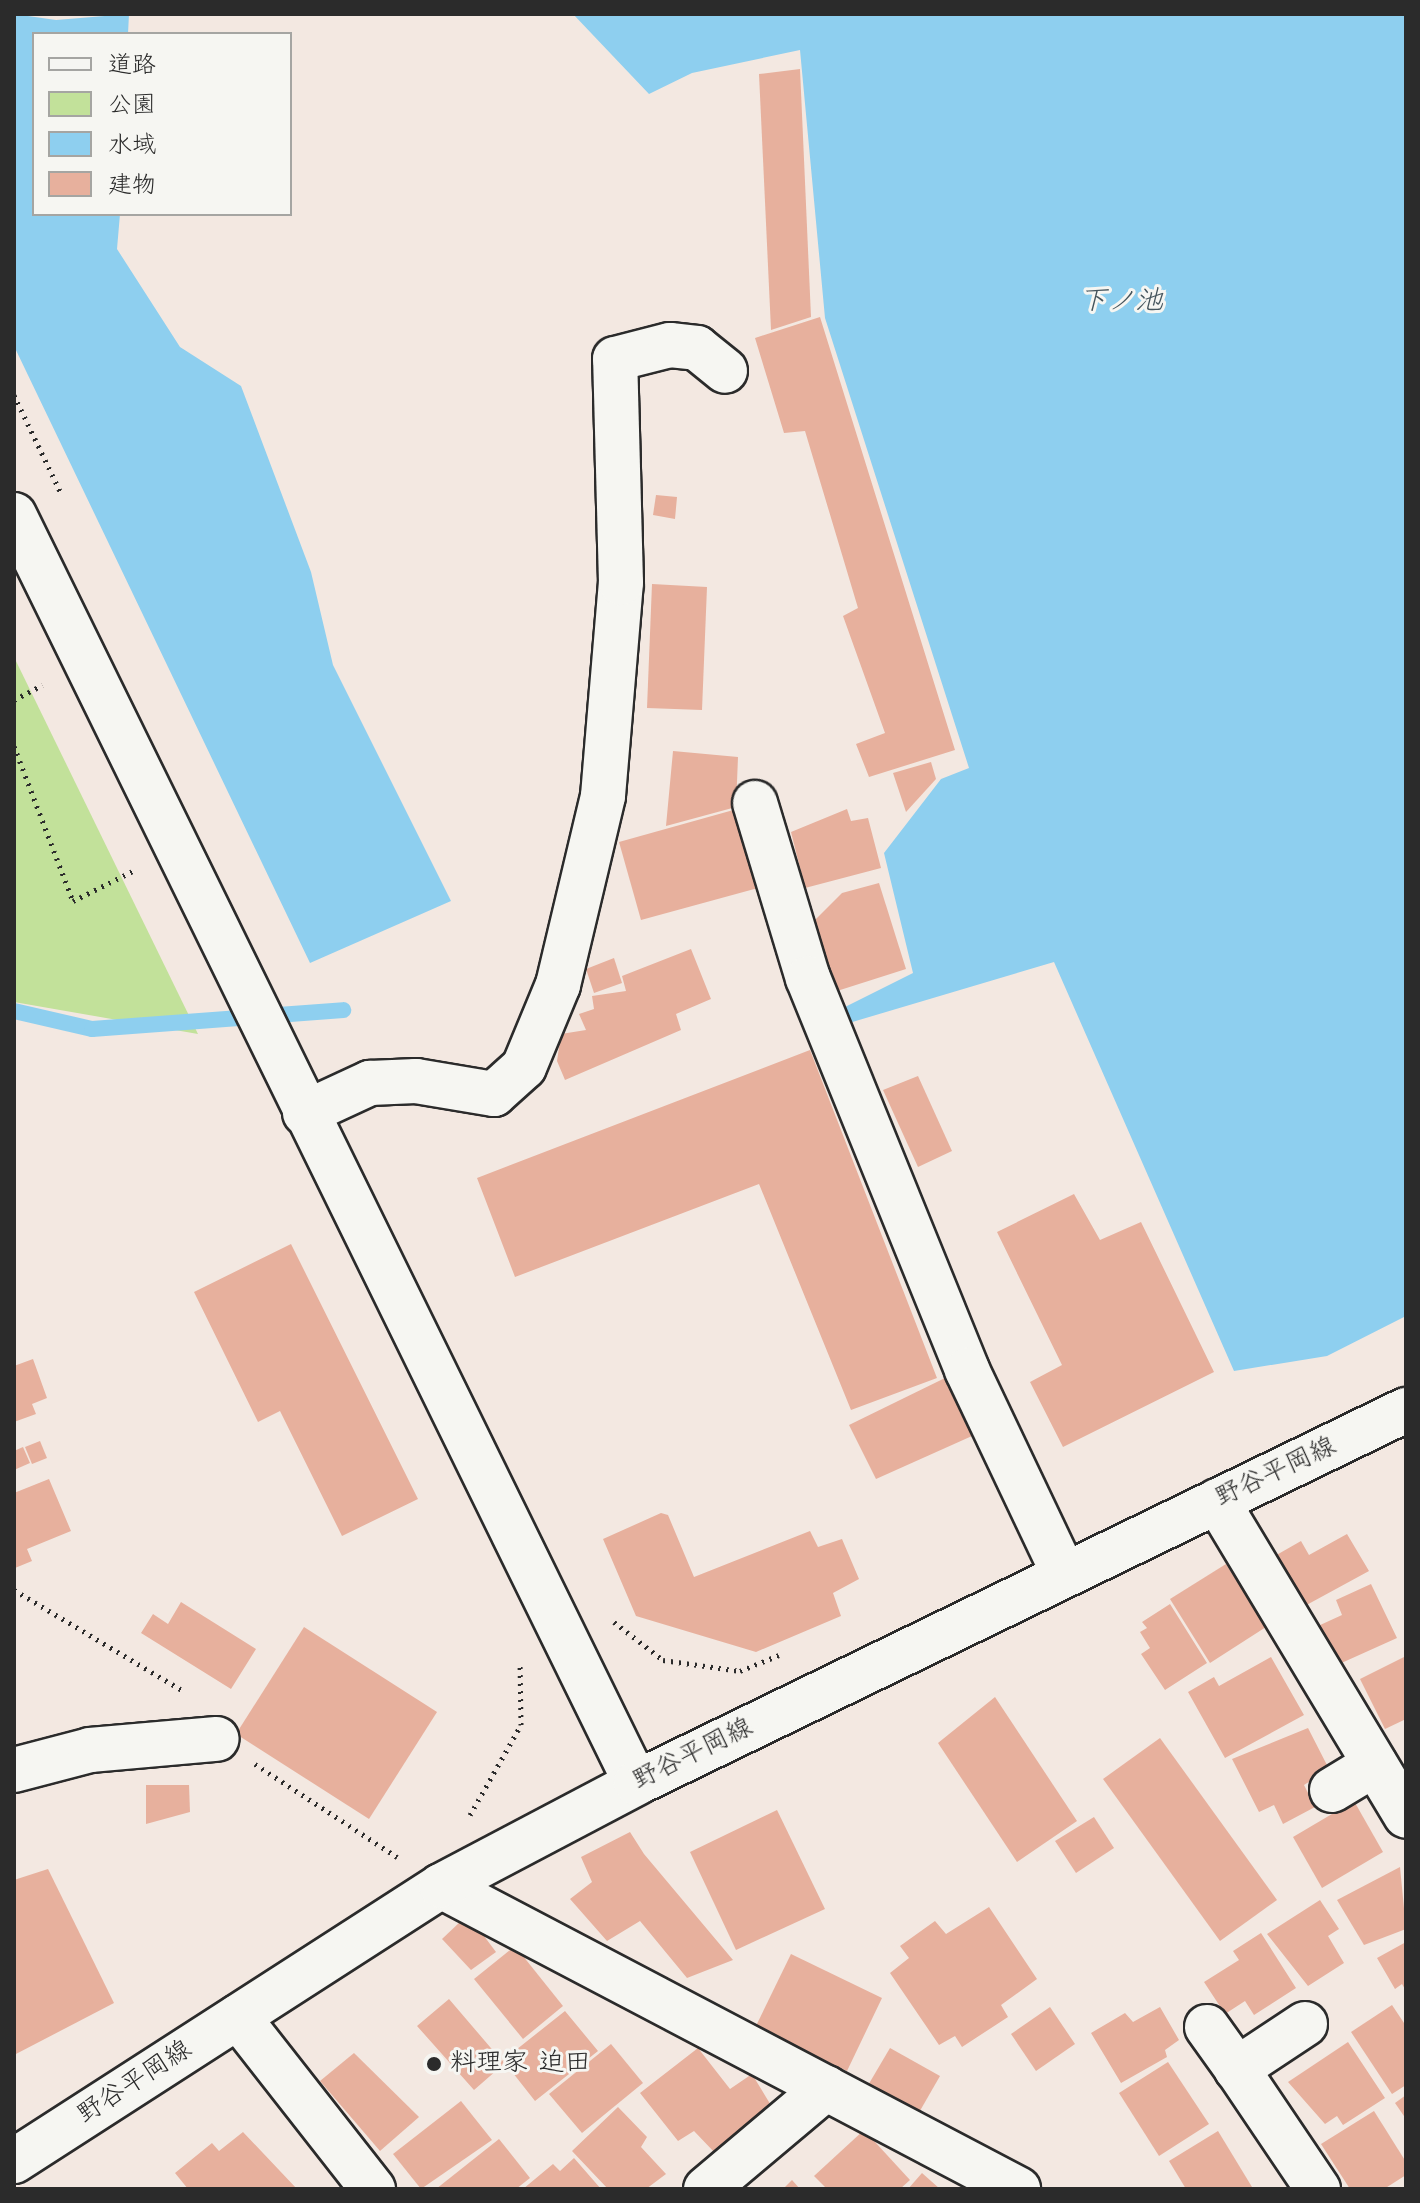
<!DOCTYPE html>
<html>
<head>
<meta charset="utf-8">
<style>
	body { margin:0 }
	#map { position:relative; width:1420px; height:2203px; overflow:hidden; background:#f3e8e1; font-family:Kalam,"Klee One",sans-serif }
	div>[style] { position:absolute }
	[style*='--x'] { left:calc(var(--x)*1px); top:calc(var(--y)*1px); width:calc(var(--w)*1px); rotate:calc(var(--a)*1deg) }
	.green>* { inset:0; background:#c2e19a }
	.water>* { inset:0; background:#8ecfef }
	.stream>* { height:16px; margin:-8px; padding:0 8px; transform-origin:8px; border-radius:8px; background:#8ecfef }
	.building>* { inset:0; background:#e7b09d }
	.path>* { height:5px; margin-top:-2.5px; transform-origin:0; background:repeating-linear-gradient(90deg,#2b2b2b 0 2px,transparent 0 8px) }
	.roads { filter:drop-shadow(2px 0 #2b2b2b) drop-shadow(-2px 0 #2b2b2b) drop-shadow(0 2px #2b2b2b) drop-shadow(0 -2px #2b2b2b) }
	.minor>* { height:44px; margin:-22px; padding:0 22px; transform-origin:22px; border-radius:22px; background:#f6f6f2 }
	.major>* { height:44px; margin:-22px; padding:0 22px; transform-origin:22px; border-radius:22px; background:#f6f6f2 }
	.dots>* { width:22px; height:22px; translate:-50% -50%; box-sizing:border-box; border:4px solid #f6f6f2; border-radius:50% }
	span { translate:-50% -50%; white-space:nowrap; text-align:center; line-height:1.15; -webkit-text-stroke:6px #f6f6f2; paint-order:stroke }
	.street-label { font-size:26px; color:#2b2b2b }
	.poi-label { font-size:26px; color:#2b2b2b }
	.left { translate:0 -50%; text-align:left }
	.water-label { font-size:28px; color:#44545c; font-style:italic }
	.frame { position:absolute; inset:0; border:16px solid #2b2b2b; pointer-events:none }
	.legend { position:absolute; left:32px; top:32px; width:260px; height:184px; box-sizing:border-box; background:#f6f6f2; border:2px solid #a5a5a2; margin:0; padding:10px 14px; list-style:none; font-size:24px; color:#2b2b2b }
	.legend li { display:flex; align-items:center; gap:16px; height:40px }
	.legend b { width:40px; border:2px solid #a5a5a2 }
</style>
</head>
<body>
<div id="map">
	<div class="green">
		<div style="clip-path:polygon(14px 657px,198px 1034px,14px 1002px)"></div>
	</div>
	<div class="water">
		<div style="clip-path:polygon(14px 14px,56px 20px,129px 14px,128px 34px,34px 34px,34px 214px,120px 214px,117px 249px,180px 347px,241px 386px,311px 572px,333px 665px,451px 901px,310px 963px,14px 346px)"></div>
		<div style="clip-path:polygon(573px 14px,1406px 14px,1406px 1316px,1327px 1356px,1234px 1371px,1054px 962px,849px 1023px,837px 1011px,913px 973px,884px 853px,941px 779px,969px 768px,825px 318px,800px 50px,692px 73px,649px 94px)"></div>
	</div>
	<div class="stream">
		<div style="--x:14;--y:1011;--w:80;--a:13"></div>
		<div style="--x:92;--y:1029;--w:252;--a:-4.3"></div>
	</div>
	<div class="building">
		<div style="clip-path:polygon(800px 69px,811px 317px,771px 330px,759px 74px)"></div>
		<div style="clip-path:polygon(820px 317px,955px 750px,869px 777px,856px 744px,885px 733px,843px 616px,858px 608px,805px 431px,784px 433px,755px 338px)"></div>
		<div style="clip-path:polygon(656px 495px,677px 497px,675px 519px,653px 515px)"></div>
		<div style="clip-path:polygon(652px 584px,707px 587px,702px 710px,647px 708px)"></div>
		<div style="clip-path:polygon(673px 751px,738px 757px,736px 807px,666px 826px)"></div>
		<div style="clip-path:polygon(931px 762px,936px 779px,906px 812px,893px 773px)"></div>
		<div style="clip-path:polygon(737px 809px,758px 888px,641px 920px,619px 842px)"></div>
		<div style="clip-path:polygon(847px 809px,851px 821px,868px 818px,881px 868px,805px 888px,791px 832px)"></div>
		<div style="clip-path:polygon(879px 883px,906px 969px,837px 991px,815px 920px,842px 893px)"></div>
		<div style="clip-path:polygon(691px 949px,711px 999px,676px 1014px,681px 1030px,565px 1080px,557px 1061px,561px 1034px,586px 1030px,579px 1014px,594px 1009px,592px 996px,626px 991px,622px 976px)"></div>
		<div style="clip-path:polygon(614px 958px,622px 983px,594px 993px,586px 969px)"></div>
		<div style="clip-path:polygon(810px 1050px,937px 1378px,851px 1410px,759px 1184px,515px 1277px,477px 1178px)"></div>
		<div style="clip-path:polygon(918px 1076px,952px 1151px,918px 1167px,883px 1090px)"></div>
		<div style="clip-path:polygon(1074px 1194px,1100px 1240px,1141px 1222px,1214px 1372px,1063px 1447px,1030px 1382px,1062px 1365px,997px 1232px)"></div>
		<div style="clip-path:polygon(291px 1244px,418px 1499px,342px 1536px,280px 1411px,258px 1422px,194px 1292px)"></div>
		<div style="clip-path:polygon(33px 1359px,47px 1398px,32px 1404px,36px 1414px,14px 1422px,14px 1366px)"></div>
		<div style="clip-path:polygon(945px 1378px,972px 1436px,876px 1479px,849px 1425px)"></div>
		<div style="clip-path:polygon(40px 1441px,47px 1458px,32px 1464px,25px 1447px)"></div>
		<div style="clip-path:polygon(23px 1447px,30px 1463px,14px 1470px,14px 1451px)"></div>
		<div style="clip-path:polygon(49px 1479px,71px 1531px,27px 1549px,32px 1561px,15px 1568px,14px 1493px)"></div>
		<div style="clip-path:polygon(661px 1513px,668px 1515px,694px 1577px,810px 1531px,818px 1547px,842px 1539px,859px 1579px,833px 1593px,841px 1616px,756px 1652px,636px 1616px,603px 1539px)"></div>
		<div style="clip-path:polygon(1347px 1534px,1369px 1571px,1301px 1608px,1273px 1557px,1301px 1541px,1309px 1555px)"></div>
		<div style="clip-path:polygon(1226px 1564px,1266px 1627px,1210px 1663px,1170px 1599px)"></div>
		<div style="clip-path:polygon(1371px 1584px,1397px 1638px,1337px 1665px,1318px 1626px,1342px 1615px,1336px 1600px)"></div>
		<div style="clip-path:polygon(181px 1602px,256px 1649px,231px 1689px,141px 1633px,153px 1614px,168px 1624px)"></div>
		<div style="clip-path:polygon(1170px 1604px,1207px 1663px,1165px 1690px,1141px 1654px,1150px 1648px,1140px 1632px,1147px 1628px,1142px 1622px)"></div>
		<div style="clip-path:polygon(304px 1627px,437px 1712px,369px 1819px,236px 1734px)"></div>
		<div style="clip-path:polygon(1406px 1656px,1406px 1719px,1385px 1729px,1360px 1679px)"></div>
		<div style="clip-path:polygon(1271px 1657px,1304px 1715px,1225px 1758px,1188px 1692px,1214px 1677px,1219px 1686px)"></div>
		<div style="clip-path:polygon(995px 1697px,1077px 1821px,1017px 1862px,938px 1743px)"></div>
		<div style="clip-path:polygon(1308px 1728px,1329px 1769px,1304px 1785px,1315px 1807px,1283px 1824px,1274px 1805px,1259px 1812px,1232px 1759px)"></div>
		<div style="clip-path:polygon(1160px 1738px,1277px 1900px,1220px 1941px,1103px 1779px)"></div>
		<div style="clip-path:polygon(146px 1785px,189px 1785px,190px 1812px,146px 1824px)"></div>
		<div style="clip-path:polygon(1354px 1801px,1383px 1852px,1322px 1888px,1293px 1837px)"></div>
		<div style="clip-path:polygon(777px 1810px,825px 1909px,736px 1950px,690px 1852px)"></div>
		<div style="clip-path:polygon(1094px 1817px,1114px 1848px,1076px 1873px,1055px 1841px)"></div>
		<div style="clip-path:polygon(630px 1832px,644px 1854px,733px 1960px,687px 1978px,640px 1921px,607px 1941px,570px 1899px,592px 1882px,581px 1857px)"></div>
		<div style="clip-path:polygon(1400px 1867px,1406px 1929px,1364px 1945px,1337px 1900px)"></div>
		<div style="clip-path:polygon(48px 1869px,114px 2003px,14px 2055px,14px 1880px)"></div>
		<div style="clip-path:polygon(1320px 1900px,1339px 1929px,1328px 1936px,1344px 1963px,1308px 1986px,1267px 1934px)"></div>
		<div style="clip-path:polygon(989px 1907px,1037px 1979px,1001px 2005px,1008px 2017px,962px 2047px,955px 2036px,939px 2045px,890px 1973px,909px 1958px,900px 1946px,935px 1921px,946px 1934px)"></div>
		<div style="clip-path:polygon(461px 1921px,475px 1924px,496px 1952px,471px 1970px,442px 1939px)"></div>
		<div style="clip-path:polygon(1261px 1933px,1296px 1988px,1254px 2015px,1245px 2001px,1225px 2014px,1204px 1982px,1239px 1960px,1233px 1951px)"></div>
		<div style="clip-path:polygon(1406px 1942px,1406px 1991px,1402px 1984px,1395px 1989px,1377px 1958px)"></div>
		<div style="clip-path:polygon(515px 1946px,563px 2006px,523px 2039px,474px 1979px)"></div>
		<div style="clip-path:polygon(791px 1954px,882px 1998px,847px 2071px,755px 2028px)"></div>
		<div style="clip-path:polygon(449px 1999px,502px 2061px,565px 2011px,598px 2051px,535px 2101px,505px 2063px,474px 2090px,417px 2026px)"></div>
		<div style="clip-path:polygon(1392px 2005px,1406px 2026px,1406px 2085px,1392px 2094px,1351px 2032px)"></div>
		<div style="clip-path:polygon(1050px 2007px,1075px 2044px,1036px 2071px,1011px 2034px)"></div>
		<div style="clip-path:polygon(1160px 2007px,1179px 2040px,1165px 2050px,1167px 2057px,1121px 2083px,1091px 2033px,1125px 2013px,1133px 2022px)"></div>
		<div style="clip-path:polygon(1348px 2042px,1385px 2098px,1343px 2125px,1337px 2116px,1325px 2124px,1288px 2082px)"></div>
		<div style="clip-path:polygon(611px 2044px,643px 2083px,582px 2133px,549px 2094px)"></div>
		<div style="clip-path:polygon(698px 2048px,730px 2089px,752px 2074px,772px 2107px,716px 2154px,694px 2131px,678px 2141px,640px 2093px)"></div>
		<div style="clip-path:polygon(890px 2048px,940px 2076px,917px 2116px,867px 2087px)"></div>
		<div style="clip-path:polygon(354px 2053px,419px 2117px,380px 2151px,320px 2081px)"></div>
		<div style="clip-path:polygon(1168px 2062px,1209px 2124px,1159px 2156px,1119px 2093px)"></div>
		<div style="clip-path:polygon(1406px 2095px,1406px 2119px,1395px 2103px)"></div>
		<div style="clip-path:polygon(461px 2101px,492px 2140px,421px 2189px,393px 2154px)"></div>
		<div style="clip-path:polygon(618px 2107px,647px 2137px,641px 2147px,666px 2174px,646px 2189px,608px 2189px,572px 2151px)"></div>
		<div style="clip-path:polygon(1374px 2111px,1406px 2162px,1406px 2175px,1384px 2189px,1350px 2189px,1321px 2144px)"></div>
		<div style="clip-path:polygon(864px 2130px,910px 2180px,900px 2189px,827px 2189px,814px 2176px)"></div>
		<div style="clip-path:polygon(1218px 2131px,1252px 2187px,1186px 2189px,1169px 2161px)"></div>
		<div style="clip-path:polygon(243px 2132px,297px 2189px,188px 2189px,175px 2173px,212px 2143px,219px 2151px)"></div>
		<div style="clip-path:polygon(499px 2139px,530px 2178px,516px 2189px,436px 2189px)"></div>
		<div style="clip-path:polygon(574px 2158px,601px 2189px,523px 2189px,553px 2164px,560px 2171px)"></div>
		<div style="clip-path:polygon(922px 2173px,940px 2189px,908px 2189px)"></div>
		<div style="clip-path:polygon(792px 2180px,800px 2189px,783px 2189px)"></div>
	</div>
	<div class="path">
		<div style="--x:14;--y:395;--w:109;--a:64.4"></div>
		<div style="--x:14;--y:700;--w:32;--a:-28"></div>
		<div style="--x:14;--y:746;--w:166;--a:69.2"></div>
		<div style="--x:73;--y:901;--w:67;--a:-26.6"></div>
		<div style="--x:14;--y:1590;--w:199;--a:30.8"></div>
		<div style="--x:614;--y:1622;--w:62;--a:37.8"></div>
		<div style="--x:663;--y:1660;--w:78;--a:8.1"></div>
		<div style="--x:740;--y:1671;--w:42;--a:-22.3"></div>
		<div style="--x:255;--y:1764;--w:170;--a:33.2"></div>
		<div style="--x:470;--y:1815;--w:103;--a:-60.5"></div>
		<div style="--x:521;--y:1725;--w:62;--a:-90.9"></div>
	</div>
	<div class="roads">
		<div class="minor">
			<div style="--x:14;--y:515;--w:1412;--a:63.87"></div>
			<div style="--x:755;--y:803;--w:183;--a:73.2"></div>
			<div style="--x:808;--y:978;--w:423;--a:67.9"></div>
			<div style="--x:967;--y:1370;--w:226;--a:64.6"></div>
			<div style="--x:305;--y:1113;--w:72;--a:-24.8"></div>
			<div style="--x:370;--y:1083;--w:46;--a:-2.5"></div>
			<div style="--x:416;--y:1081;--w:79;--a:9.5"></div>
			<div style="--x:494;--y:1094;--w:40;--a:-42"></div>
			<div style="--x:524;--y:1067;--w:89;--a:-67.5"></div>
			<div style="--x:558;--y:985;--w:194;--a:-76.6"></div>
			<div style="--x:603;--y:796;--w:214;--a:-85.2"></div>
			<div style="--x:621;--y:583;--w:224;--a:-91.5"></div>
			<div style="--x:615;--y:359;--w:57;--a:-14.3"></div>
			<div style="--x:670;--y:345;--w:27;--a:6"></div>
			<div style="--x:697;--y:348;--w:36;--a:39"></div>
			<div style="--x:1217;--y:1501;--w:367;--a:59"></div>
			<div style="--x:14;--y:1770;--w:79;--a:-14.7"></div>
			<div style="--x:90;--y:1750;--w:127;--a:-5"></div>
			<div style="--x:1332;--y:1790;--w:50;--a:-31.2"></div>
			<div style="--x:441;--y:1886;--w:652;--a:27.71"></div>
			<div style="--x:238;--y:2017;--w:219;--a:51.9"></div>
			<div style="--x:1305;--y:2024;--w:82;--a:146.5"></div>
			<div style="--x:1237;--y:2069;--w:145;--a:56"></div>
			<div style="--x:1207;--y:2027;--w:52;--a:54.5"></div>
			<div style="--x:706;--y:2189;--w:157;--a:-40.1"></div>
		</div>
		<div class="major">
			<div style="--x:14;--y:2161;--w:508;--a:-32.78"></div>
			<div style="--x:441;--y:1886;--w:221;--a:-27.8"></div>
			<div style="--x:636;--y:1783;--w:856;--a:-25.85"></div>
		</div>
	</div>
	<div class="dots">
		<div style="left:434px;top:2064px;background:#2b2b2b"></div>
	</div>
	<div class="street-label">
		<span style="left:1276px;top:1473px;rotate:-25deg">野谷平岡線</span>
		<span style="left:693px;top:1755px;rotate:-26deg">野谷平岡線</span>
		<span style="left:135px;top:2083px;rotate:-33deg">野谷平岡線</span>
	</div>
	<div class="poi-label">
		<span class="left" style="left:450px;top:2064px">料理家 迫田</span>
	</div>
	<div class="water-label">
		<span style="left:1121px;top:302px">下ノ池</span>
	</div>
	<div class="frame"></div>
	<ul class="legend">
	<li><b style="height:10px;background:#f6f6f2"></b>道路</li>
	<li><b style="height:22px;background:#c2e19a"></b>公園</li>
	<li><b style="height:22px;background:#8ecfef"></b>水域</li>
	<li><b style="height:22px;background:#e7b09d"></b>建物</li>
	</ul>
</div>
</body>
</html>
